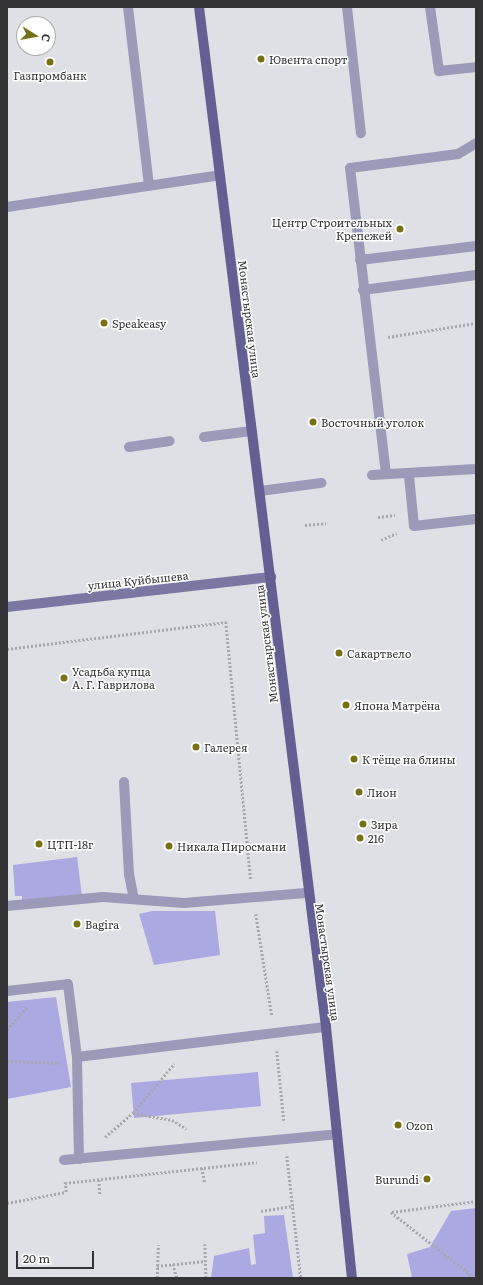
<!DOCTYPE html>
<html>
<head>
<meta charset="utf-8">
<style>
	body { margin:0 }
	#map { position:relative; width:483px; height:1285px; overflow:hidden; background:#dfdfe6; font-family:Literata,serif }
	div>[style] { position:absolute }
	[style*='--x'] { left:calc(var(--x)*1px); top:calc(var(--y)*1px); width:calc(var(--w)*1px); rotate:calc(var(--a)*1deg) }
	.green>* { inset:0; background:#aba8e2 }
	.path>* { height:2.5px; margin-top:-1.25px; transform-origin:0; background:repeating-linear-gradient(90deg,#a7a7ad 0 2px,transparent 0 4px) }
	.lane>* { height:10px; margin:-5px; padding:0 5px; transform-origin:5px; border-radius:5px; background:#9b9ab8 }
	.secondary>* { height:10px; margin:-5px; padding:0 5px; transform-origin:5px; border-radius:5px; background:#7a78a3 }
	.primary>* { height:10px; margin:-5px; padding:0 5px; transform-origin:5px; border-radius:5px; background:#635f93 }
	.dots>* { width:11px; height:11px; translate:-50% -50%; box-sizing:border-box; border:2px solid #fff; border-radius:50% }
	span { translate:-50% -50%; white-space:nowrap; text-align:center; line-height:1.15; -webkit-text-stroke:3px #fff; paint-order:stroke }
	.poi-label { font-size:11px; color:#333336 }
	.left { translate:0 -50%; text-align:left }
	.right { translate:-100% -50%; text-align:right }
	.street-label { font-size:11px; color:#333336 }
	.frame { position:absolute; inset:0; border:8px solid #333336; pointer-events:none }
	.north { position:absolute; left:16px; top:16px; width:40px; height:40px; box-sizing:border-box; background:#fff; border:1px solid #adadaf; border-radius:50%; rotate:101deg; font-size:11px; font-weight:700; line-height:16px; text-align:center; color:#333336 }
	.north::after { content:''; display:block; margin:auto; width:14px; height:18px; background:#767114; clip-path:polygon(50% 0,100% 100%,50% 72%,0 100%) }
	.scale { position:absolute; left:16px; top:1251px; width:78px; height:18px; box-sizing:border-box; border:2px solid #333336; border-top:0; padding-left:5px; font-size:12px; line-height:14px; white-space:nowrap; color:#333336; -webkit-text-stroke:3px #fff; paint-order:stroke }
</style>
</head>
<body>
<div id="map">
	<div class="green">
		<div style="clip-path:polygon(77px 857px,82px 896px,22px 903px,22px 896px,15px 896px,13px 865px)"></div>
		<div style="clip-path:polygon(152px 911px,215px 911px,220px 955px,154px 965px,139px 914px)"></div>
		<div style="clip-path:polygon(56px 997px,71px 1087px,7px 1099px,7px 1002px)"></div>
		<div style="clip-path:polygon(258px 1072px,261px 1106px,134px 1118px,131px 1083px)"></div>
		<div style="clip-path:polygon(476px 1208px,476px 1278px,412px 1278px,407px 1254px,430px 1247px,451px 1211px)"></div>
		<div style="clip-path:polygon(284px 1215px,293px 1278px,211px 1278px,214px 1256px,249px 1248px,251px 1265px,256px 1264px,253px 1235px,265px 1233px,264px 1216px)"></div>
	</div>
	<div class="path">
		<div style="--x:388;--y:337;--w:89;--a:-9"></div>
		<div style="--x:378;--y:517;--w:17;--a:-7"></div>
		<div style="--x:305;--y:525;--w:21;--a:-5"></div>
		<div style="--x:381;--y:540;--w:17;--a:-24"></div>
		<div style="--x:7;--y:649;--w:221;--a:-7"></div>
		<div style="--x:226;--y:622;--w:259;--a:84.5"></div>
		<div style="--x:256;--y:914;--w:103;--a:81.1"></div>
		<div style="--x:7;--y:1030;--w:31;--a:-50"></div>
		<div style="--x:277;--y:1051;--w:70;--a:84.3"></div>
		<div style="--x:7;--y:1061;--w:53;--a:2.2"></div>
		<div style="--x:133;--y:1113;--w:40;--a:10"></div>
		<div style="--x:172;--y:1120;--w:17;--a:31"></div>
		<div style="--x:105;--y:1137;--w:37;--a:-41"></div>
		<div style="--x:133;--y:1113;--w:64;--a:-50.1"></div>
		<div style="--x:287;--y:1156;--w:123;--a:83.5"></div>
		<div style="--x:202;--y:1168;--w:15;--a:79"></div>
		<div style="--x:99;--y:1180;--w:15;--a:86"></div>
		<div style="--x:65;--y:1183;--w:193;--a:-6.2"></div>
		<div style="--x:7;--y:1203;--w:60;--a:-10.6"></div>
		<div style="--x:66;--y:1192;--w:10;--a:-96"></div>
		<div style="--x:261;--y:1211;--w:33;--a:-9"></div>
		<div style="--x:391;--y:1212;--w:107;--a:38.2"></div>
		<div style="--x:392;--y:1212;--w:85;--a:-7.5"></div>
		<div style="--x:205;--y:1244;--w:34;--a:88"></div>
		<div style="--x:173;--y:1264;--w:15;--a:74"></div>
		<div style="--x:157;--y:1266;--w:49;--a:-5.8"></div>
		<div style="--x:157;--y:1278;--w:33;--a:-88"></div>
	</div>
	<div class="lane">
		<div style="--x:128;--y:7;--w:179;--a:83.3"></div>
		<div style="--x:347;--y:7;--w:127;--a:83.7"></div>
		<div style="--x:430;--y:7;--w:65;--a:82"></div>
		<div style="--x:439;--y:71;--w:37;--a:-6"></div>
		<div style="--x:7;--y:207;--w:215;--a:-8.5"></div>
		<div style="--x:360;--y:260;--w:117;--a:-6.9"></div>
		<div style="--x:363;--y:290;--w:114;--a:-7.6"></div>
		<div style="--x:204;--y:437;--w:48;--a:-7.1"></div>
		<div style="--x:129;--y:447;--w:41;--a:-8.3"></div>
		<div style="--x:386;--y:474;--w:308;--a:-96.7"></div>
		<div style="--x:350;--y:168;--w:109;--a:-7.4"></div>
		<div style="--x:458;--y:154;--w:21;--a:-31"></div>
		<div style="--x:372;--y:475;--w:104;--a:-3.3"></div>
		<div style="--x:409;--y:476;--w:50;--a:84.3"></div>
		<div style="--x:414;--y:526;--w:62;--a:-6.4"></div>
		<div style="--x:260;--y:491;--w:62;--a:-7.5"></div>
		<div style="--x:124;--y:782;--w:92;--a:86.9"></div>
		<div style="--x:129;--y:874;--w:25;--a:79"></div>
		<div style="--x:7;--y:906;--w:96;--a:-5.4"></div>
		<div style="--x:103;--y:897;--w:81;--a:4.2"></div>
		<div style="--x:184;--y:903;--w:122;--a:-4.7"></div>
		<div style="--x:7;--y:991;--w:61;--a:-6.5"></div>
		<div style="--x:68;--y:984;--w:74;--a:83"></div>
		<div style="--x:77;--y:1057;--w:251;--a:-6.9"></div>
		<div style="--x:77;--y:1057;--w:102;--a:88.9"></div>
		<div style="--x:64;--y:1160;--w:274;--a:-5.4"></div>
	</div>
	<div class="secondary">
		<div style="--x:7;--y:607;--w:266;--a:-6.5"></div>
	</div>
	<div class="primary">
		<div style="--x:199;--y:7;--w:1028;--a:82.9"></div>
		<div style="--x:326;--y:1027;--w:252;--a:84.1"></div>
	</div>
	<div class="dots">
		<div style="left:261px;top:59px;background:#767114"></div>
		<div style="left:50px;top:62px;background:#767114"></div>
		<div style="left:400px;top:229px;background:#767114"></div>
		<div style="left:104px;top:323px;background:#767114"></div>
		<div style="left:313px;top:422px;background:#767114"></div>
		<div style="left:339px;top:653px;background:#767114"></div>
		<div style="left:64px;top:678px;background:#767114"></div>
		<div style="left:346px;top:705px;background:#767114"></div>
		<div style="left:196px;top:747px;background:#767114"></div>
		<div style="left:354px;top:759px;background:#767114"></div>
		<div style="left:359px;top:792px;background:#767114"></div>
		<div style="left:363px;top:824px;background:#767114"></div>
		<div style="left:360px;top:838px;background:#767114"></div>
		<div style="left:39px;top:844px;background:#767114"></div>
		<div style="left:169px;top:846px;background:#767114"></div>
		<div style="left:77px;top:924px;background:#767114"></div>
		<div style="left:398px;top:1125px;background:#767114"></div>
		<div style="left:427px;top:1179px;background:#767114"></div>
	</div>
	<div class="poi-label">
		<span class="left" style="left:269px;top:59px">Ювента спорт</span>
		<span style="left:50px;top:75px">Газпромбанк</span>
		<span class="right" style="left:392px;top:229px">Центр Строительных<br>Крепежей</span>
		<span class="left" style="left:112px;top:323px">Speakeasy</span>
		<span class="left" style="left:321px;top:422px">Восточный уголок</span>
		<span class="left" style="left:347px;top:653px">Сакартвело</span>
		<span class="left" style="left:72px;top:678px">Усадьба купца<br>А. Г. Гаврилова</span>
		<span class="left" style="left:354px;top:705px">Япона Матрёна</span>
		<span class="left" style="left:204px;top:747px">Галерея</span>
		<span class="left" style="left:362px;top:759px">К тёще на блины</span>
		<span class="left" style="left:367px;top:792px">Лион</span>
		<span class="left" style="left:371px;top:824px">Зира</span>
		<span class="left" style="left:368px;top:838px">216</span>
		<span class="left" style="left:47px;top:844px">ЦТП-18г</span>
		<span class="left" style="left:177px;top:846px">Никала Пиросмани</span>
		<span class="left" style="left:85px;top:924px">Bagira</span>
		<span class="left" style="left:406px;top:1125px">Ozon</span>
		<span class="right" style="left:419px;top:1179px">Burundi</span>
	</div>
	<div class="street-label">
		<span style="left:250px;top:319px;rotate:83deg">Монастырская улица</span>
		<span style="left:138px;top:580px;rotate:-6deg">улица Куйбышева</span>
		<span style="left:266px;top:644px;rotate:-97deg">Монастырская улица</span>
		<span style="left:328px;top:962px;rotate:82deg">Монастырская улица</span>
	</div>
	<div class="frame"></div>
	<div class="north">С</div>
	<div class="scale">20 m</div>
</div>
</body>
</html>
